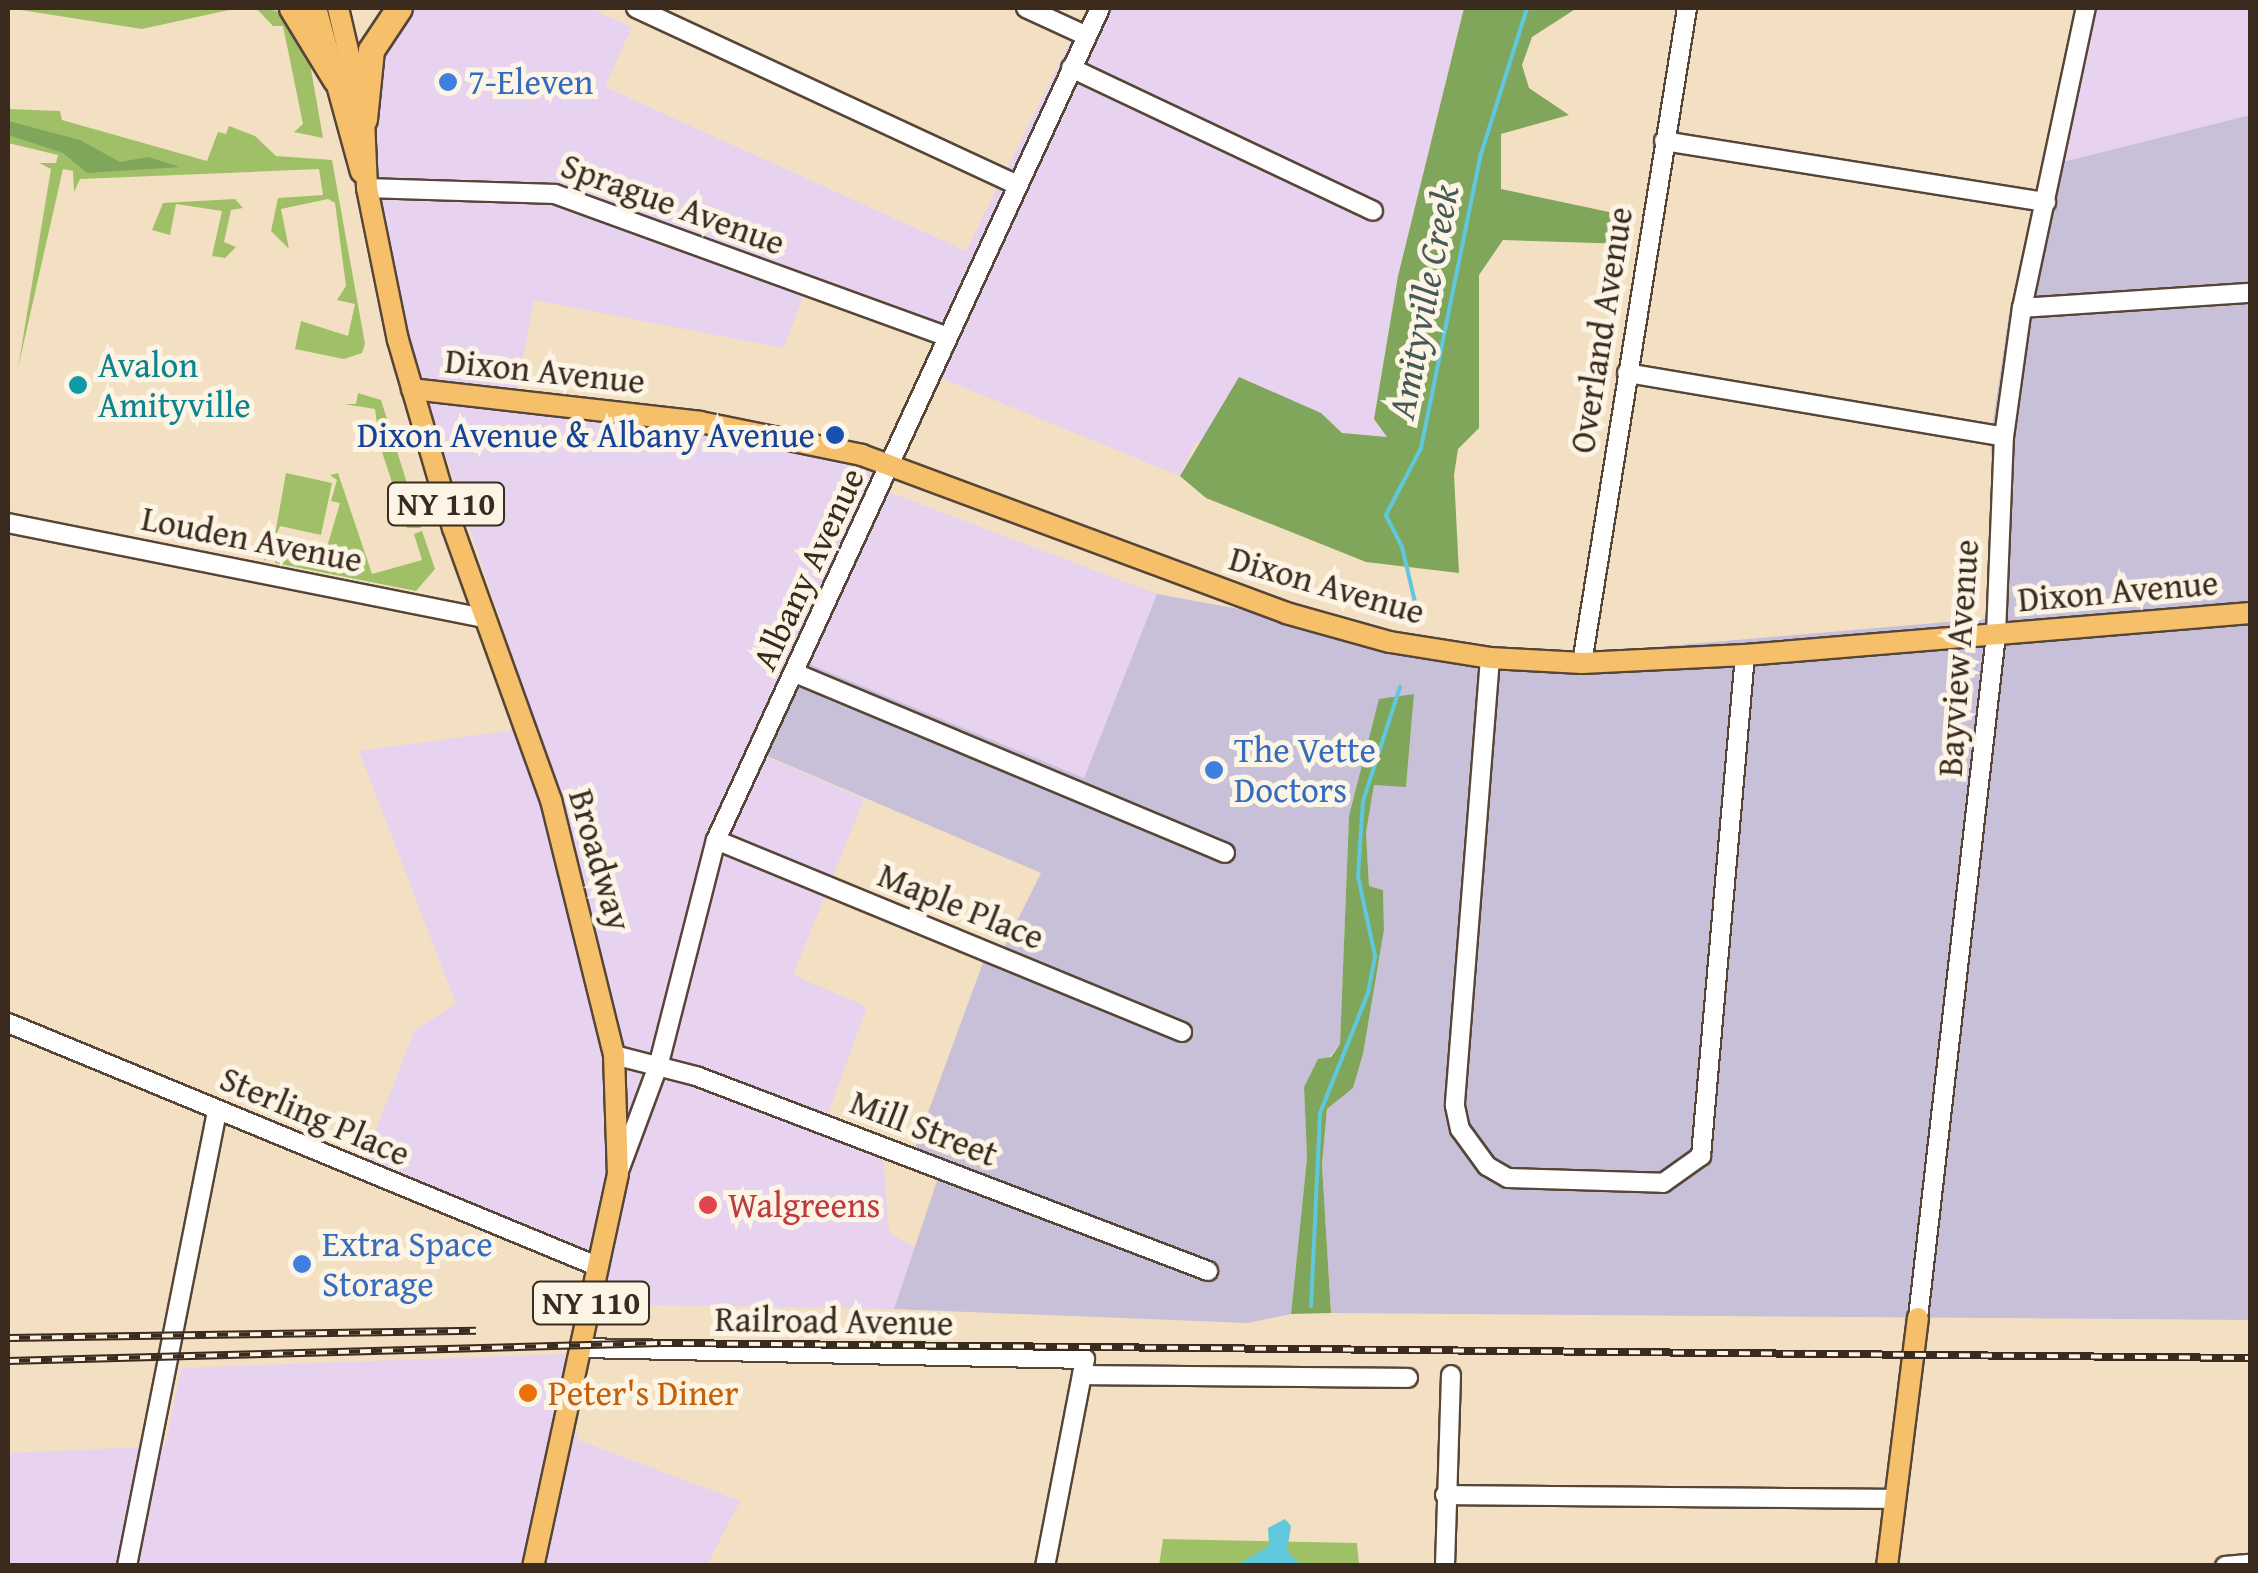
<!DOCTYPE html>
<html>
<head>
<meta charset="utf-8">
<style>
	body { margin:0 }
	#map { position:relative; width:2258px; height:1573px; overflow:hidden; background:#f3e0c3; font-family:"Gentium Book Plus",serif }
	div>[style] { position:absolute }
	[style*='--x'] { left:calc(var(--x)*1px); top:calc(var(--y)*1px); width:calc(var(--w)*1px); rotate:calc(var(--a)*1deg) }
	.built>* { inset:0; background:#e7d2ef }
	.industrial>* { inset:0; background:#c8bfd8 }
	.green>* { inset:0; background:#a0c068 }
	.forest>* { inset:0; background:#80a65c }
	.water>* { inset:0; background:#60c8dc }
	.stream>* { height:4px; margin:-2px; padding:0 2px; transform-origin:2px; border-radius:2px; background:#60c8dc }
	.roads { filter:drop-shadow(2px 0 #574537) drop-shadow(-2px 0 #574537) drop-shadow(0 2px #574537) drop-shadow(0 -2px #574537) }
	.minor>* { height:18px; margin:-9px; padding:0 9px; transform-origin:9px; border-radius:9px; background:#fff }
	.major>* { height:20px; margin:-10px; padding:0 10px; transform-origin:10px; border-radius:10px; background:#f6c06b }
	.highway>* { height:25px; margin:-12.5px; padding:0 12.5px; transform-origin:12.5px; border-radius:12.5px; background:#f6c06b }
	.rail>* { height:8px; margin-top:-4px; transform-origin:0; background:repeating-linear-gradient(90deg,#fcf5e5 0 11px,#3b2a1e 0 22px); box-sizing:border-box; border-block:2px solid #3b2a1e }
	.dots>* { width:28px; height:28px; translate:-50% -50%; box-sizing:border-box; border:5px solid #fcf5e5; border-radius:50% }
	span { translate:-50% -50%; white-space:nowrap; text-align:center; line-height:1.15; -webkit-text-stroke:10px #fcf5e5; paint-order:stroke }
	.shield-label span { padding:2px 8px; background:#fcf5e5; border:2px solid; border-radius:8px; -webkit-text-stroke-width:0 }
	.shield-label { font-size:32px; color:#3b2a1e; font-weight:700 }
	.shop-label { font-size:35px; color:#366cbe }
	.left { translate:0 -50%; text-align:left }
	.street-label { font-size:35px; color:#3b2a1e }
	.culture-label { font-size:35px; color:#0d838f }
	.transit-label { font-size:35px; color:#164399 }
	.right { translate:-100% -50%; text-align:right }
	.health-label { font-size:35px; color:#be3a42 }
	.food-label { font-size:35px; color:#c56008 }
	.water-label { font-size:38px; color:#465957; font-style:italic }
	.frame { position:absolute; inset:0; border:10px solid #3b2a1e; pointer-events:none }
</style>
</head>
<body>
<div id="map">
	<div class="built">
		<div style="clip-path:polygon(413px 8px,589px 8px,632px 27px,605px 87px,966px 251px,1087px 8px,1464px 8px,1398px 276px,1374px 418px,1388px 438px,1342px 433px,1321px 413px,1195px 443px,1180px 476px,938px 377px,952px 347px,804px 294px,784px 348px,534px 300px,517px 391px,890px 460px,878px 488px,1157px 594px,1084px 778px,797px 659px,753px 751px,864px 799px,793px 975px,867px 1007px,822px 1130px,883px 1155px,889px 1233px,915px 1247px,894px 1309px,598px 1304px,605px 1273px,363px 1162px,415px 1030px,456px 1004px,359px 751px,536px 727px,419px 376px,374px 180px,381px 44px)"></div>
		<div style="clip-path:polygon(2081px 8px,2250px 8px,2250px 115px,2047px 166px)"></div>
		<div style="clip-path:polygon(564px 1354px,578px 1440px,740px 1501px,707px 1565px,8px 1565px,8px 1453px,165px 1446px,181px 1368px)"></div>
	</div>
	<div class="industrial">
		<div style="clip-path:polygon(2250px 115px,2250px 1320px,1331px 1313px,1322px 1165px,1327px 1109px,1353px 1088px,1363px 1054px,1384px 930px,1383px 890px,1369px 886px,1366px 833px,1374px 785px,1406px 786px,1414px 694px,1388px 700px,1349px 816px,1340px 1044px,1304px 1087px,1307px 1158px,1291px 1314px,1248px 1323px,894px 1309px,942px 1166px,912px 1156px,988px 949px,1001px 953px,1041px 873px,753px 750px,797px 659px,1084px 778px,1157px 594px,1515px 659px,2005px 617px,1990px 441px,2009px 314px,2047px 166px)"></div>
	</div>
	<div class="green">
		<div style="clip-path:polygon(8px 8px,238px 8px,142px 29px)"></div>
		<div style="clip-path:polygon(256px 8px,278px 11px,308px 52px,323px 138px,294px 132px,303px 124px,283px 26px,273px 26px)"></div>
		<div style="clip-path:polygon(8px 109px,60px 111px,62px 120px,207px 161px,218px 132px,226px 134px,229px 126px,255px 136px,276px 156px,332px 160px,365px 344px,362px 353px,344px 359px,295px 349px,301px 321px,348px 336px,355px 304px,337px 300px,346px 286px,335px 203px,328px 199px,281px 209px,289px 249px,271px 231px,278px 198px,323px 195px,319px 169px,80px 179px,74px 192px,73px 171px,63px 169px,18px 368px,51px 169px,39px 163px,56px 163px,58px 155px,8px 143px)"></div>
		<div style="clip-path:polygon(235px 199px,243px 208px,231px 210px,224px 242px,236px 247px,225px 258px,212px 256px,222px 211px,176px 204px,170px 235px,152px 230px,163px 203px)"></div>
		<div style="clip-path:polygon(358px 393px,381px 400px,421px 528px,407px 528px,380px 446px,375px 409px,344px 404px,356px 404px)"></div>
		<div style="clip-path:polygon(286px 473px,332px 483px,321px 535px,280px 526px,274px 540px)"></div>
		<div style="clip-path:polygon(338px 473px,372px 574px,422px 560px,414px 534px,422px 531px,435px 569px,416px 591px,275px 563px,276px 553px,264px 561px,268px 542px,282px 545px,280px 555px,322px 564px,340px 503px,331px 501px,337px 480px,330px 475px)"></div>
		<div style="clip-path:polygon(1163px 1539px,1357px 1543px,1359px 1565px,1159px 1566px)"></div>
	</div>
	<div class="forest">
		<div style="clip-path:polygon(1464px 8px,1577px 8px,1532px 37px,1522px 65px,1529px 88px,1569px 115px,1501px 134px,1501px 189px,1628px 216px,1628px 244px,1503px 240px,1479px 275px,1479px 428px,1458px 449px,1454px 475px,1459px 573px,1366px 562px,1206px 498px,1180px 476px,1239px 377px,1321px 413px,1342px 433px,1387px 437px,1374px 419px,1398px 276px)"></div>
		<div style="clip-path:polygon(8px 121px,80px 140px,120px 162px,148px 157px,180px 167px,87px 173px,63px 153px,8px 135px)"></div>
		<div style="clip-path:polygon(1414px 694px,1406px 787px,1374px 785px,1366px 833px,1369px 886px,1383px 890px,1384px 930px,1363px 1054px,1353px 1088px,1327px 1109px,1322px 1165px,1331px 1313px,1291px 1314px,1307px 1158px,1304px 1087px,1318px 1059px,1331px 1057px,1340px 1044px,1349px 816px,1379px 699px)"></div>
	</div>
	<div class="water">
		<div style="clip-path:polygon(1285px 1519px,1291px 1526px,1287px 1551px,1301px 1565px,1237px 1565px,1269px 1546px,1268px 1528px)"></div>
	</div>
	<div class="stream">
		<div style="--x:1415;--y:602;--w:57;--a:-103.3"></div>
		<div style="--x:1402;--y:547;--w:36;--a:-117"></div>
		<div style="--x:1386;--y:515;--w:76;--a:-62.4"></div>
		<div style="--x:1421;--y:448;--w:300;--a:-78.5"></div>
		<div style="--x:1481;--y:154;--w:153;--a:-72.5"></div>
		<div style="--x:1311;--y:1306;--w:193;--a:-87.3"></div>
		<div style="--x:1320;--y:1113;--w:129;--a:-68.2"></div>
		<div style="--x:1368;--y:993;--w:38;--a:-79"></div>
		<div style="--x:1375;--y:956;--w:82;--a:-102"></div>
		<div style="--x:1358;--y:876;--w:75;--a:-86.2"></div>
		<div style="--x:1363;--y:801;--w:120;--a:-72"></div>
	</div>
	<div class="roads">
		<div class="minor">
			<div style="--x:636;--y:8;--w:421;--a:24.9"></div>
			<div style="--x:1026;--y:8;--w:67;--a:24.7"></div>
			<div style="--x:1071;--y:68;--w:334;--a:25.3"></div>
			<div style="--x:1664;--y:141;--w:387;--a:9.1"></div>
			<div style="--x:367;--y:188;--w:188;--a:1.8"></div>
			<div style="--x:555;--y:194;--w:418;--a:20"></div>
			<div style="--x:2022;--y:308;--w:228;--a:-3.8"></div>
			<div style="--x:1627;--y:373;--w:382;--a:9.6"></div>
			<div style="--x:8;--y:523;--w:485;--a:11.3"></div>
			<div style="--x:1490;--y:658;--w:449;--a:94.5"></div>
			<div style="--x:1455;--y:1106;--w:24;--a:78"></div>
			<div style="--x:1460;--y:1129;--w:46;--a:53.9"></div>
			<div style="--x:1487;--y:1166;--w:24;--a:30"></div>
			<div style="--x:1508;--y:1178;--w:155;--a:1.8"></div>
			<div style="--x:1663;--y:1183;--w:47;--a:-35.4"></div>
			<div style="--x:1701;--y:1156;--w:503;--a:-84.98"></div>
			<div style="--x:1582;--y:663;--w:663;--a:-80.89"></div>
			<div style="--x:795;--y:673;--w:466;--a:22.7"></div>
			<div style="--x:716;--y:840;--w:504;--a:22.39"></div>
			<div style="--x:8;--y:1023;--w:639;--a:22.43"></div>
			<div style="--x:614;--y:1055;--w:85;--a:14.4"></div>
			<div style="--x:696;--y:1076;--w:548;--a:20.85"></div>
			<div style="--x:620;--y:1168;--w:112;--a:-69.6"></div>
			<div style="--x:659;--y:1063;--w:230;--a:-75.7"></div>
			<div style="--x:716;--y:840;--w:916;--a:-65.22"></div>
			<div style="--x:1918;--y:1318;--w:688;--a:-83.49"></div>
			<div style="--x:1996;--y:634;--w:197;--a:-87.7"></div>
			<div style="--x:2004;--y:437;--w:130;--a:-82.1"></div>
			<div style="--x:2022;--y:308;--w:307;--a:-78"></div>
			<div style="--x:582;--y:1348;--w:503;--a:1.25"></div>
			<div style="--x:1085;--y:1359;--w:211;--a:100.9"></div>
			<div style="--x:1082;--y:1375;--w:326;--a:0.5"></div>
			<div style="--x:1445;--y:1495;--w:450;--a:0.5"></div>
			<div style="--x:127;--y:1566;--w:465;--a:-78.8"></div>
			<div style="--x:1445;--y:1566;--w:191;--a:-88.2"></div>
			<div style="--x:2225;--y:1566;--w:25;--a:-5"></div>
		</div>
		<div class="major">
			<div style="--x:316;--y:8;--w:170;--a:74.7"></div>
			<div style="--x:338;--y:8;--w:114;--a:76.8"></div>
			<div style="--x:364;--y:119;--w:69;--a:87.5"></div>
			<div style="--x:367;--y:188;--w:155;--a:78.5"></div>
			<div style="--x:398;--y:340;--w:196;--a:73.7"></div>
			<div style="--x:453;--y:528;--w:289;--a:70.2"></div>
			<div style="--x:551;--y:800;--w:263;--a:76.1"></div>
			<div style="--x:614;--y:1055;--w:119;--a:88.1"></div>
			<div style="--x:618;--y:1174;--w:401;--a:102.2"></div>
			<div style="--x:412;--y:389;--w:290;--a:6.5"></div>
			<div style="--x:700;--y:422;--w:165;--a:11.5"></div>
			<div style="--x:862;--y:455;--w:452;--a:20.4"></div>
			<div style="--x:1286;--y:613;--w:108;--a:15.6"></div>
			<div style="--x:1390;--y:642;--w:101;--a:9.1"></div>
			<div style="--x:1490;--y:658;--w:92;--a:3.1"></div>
			<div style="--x:1582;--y:663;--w:163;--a:-2.8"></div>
			<div style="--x:1745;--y:655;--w:507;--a:-4.75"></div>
			<div style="--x:1887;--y:1566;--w:250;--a:-82.9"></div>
		</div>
		<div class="highway">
			<div style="--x:292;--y:8;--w:84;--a:58.6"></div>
			<div style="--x:364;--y:119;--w:69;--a:-84.2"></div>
			<div style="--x:371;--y:50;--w:50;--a:-56.3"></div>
		</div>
	</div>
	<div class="rail">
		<div style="--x:8;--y:1338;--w:468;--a:-0.9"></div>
		<div style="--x:8;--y:1361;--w:653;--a:-1.58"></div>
		<div style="--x:661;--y:1343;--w:1589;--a:0.54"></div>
	</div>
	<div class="dots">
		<div style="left:448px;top:82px;background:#3f7fe0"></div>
		<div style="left:78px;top:385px;background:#0f9aa8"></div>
		<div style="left:835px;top:435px;background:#1a4fb4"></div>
		<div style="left:1214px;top:770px;background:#3f7fe0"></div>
		<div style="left:708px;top:1205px;background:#e0444e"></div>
		<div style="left:302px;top:1264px;background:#3f7fe0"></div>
		<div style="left:528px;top:1393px;background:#e8710a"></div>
	</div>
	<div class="shield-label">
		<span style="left:446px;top:504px">NY 110</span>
		<span style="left:591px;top:1303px">NY 110</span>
	</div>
	<div class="shop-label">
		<span class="left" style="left:468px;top:82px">7-Eleven</span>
		<span class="left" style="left:1234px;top:770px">The Vette<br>Doctors</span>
		<span class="left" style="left:322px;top:1264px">Extra Space<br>Storage</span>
	</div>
	<div class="street-label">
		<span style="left:673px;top:204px;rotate:20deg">Sprague Avenue</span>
		<span style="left:1601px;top:330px;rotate:-81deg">Overland Avenue</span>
		<span style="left:545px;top:371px;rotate:6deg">Dixon Avenue</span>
		<span style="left:252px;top:539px;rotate:11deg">Louden Avenue</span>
		<span style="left:808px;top:569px;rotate:-65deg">Albany Avenue</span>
		<span style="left:1327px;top:585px;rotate:16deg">Dixon Avenue</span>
		<span style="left:2118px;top:591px;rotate:-5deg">Dixon Avenue</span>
		<span style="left:1958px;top:658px;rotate:-86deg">Bayview Avenue</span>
		<span style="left:600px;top:860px;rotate:74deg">Broadway</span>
		<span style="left:961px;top:906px;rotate:22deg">Maple Place</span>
		<span style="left:315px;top:1116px;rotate:23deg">Sterling Place</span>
		<span style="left:924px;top:1128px;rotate:21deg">Mill Street</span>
		<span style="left:834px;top:1321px;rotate:1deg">Railroad Avenue</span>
	</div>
	<div class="culture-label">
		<span class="left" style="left:98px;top:385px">Avalon<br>Amityville</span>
	</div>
	<div class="transit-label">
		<span class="right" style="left:815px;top:435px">Dixon Avenue &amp; Albany Avenue</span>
	</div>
	<div class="health-label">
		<span class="left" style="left:728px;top:1205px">Walgreens</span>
	</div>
	<div class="food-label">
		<span class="left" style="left:548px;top:1393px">Peter's Diner</span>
	</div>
	<div class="water-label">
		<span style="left:1423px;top:302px;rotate:-79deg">Amityville Creek</span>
	</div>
	<div class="frame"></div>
</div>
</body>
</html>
